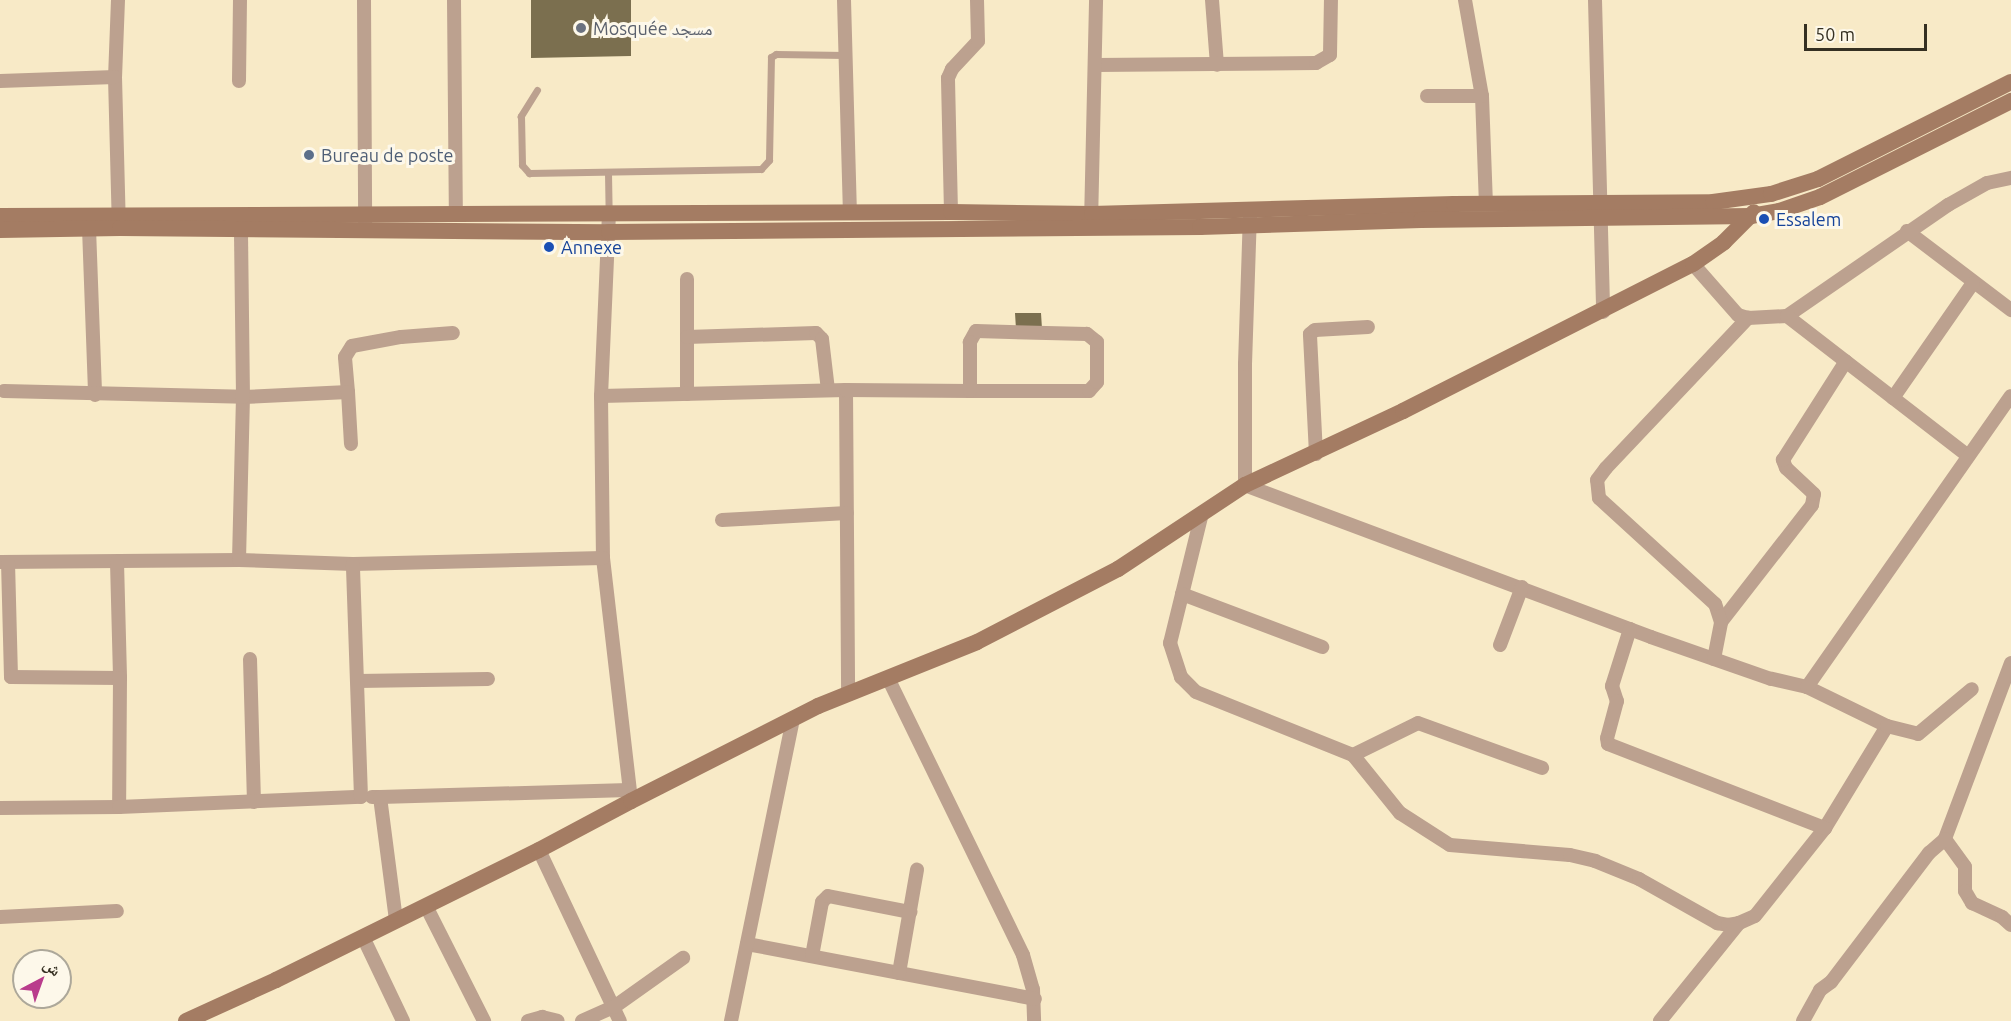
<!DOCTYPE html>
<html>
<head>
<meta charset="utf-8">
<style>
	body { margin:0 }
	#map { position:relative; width:2011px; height:1021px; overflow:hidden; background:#f8eac7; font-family:Ubuntu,"Noto Naskh Arabic",sans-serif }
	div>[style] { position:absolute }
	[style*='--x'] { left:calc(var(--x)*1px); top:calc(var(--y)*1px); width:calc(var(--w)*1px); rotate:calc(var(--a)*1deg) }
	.building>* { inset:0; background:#7b6f4f }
	.service>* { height:7px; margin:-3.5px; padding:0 3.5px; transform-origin:3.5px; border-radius:3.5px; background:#bca18f }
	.minor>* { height:14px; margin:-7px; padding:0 7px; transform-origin:7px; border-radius:7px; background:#bca18f }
	.secondary>* { height:16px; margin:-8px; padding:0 8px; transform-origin:8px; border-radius:8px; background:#a47c63 }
	.dots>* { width:16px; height:16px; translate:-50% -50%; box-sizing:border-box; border:3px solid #fdf8ea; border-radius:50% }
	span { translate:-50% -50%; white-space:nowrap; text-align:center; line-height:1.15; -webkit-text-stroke:6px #fdf8ea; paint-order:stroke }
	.worship-label { font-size:18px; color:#5b616d }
	.left { translate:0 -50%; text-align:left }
	.service-label { font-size:18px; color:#4e5e75 }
	.transit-label { font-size:18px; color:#164399 }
	.north { position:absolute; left:12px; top:949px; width:60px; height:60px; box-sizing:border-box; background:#fdf8ea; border:2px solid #ada89a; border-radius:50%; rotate:41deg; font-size:16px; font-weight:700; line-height:24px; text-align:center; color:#353022 }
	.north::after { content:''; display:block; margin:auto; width:21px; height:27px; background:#b93c8c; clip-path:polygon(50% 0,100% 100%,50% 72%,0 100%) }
	.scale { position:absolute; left:1804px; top:24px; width:123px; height:27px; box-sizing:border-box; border:3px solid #353022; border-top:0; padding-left:8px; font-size:18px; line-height:21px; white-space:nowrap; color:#353022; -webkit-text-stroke:4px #fdf8ea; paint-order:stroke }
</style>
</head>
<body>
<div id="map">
	<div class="building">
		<div style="clip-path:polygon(531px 0,631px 0,631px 56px,531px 58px)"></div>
		<div style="clip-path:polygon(1015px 313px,1041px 313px,1042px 329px,1016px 329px)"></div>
	</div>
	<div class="service">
		<div style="--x:537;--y:90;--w:31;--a:122"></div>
		<div style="--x:521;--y:116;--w:49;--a:88.8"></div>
		<div style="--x:522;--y:165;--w:11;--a:49"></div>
		<div style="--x:529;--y:173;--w:232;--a:-1"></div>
		<div style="--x:761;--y:169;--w:12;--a:-48"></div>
		<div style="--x:769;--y:160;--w:103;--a:-88.9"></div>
		<div style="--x:771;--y:57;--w:6;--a:-31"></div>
		<div style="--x:776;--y:54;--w:69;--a:0.8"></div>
		<div style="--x:608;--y:173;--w:39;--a:89"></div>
	</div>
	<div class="minor">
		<div style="--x:118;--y:0;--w:77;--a:92.2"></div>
		<div style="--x:115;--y:77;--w:149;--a:88.5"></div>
		<div style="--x:364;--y:0;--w:223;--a:89.7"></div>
		<div style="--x:454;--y:0;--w:215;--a:89.5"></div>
		<div style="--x:844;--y:0;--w:213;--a:88.4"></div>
		<div style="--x:1212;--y:0;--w:65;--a:85.6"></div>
		<div style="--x:1465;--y:0;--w:97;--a:80"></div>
		<div style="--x:1482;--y:96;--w:107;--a:87.9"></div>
		<div style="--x:1595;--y:0;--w:312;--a:88.5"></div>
		<div style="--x:1096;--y:65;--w:220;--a:-0.5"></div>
		<div style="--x:1316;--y:63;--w:16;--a:-30"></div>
		<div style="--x:1330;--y:55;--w:55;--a:-89"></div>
		<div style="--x:0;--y:81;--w:115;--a:-2"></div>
		<div style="--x:239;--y:81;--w:81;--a:-89.3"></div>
		<div style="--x:1427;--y:96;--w:55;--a:0"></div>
		<div style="--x:951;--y:212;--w:134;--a:-91.3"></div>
		<div style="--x:948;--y:78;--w:10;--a:-66"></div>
		<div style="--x:952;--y:69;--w:38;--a:-47"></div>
		<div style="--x:978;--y:41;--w:41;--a:-91.4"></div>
		<div style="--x:609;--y:213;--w:183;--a:92.5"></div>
		<div style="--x:601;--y:396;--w:162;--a:89.3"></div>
		<div style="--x:603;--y:558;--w:245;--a:83.4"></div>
		<div style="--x:1091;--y:223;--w:223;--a:-88.7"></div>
		<div style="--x:89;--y:228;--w:167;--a:87.9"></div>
		<div style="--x:1907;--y:231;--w:131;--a:37.2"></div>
		<div style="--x:1693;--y:264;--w:68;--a:48.6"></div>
		<div style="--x:1738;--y:315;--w:10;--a:17"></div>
		<div style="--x:1748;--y:318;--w:39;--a:-3"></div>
		<div style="--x:1787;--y:316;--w:196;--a:-34.6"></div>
		<div style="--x:1948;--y:205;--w:45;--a:-29.4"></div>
		<div style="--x:1987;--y:183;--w:25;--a:-12"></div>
		<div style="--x:687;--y:279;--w:115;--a:90"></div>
		<div style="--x:1787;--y:316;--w:229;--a:37.7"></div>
		<div style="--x:687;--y:337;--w:129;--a:-1.8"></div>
		<div style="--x:816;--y:333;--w:8;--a:45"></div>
		<div style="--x:822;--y:339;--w:51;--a:83.3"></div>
		<div style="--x:846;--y:390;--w:304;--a:89.6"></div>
		<div style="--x:4;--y:391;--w:239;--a:1.4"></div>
		<div style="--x:243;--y:397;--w:105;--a:-2.7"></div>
		<div style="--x:348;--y:392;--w:35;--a:-95"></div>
		<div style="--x:345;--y:357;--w:13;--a:-58"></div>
		<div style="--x:352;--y:346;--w:50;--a:-10.4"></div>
		<div style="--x:401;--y:337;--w:52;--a:-4.4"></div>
		<div style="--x:348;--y:392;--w:52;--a:86.7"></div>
		<div style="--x:601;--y:396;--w:245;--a:-1.4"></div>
		<div style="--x:846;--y:390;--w:124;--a:0.5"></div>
		<div style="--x:970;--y:391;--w:119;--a:0"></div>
		<div style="--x:1089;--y:391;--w:12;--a:-48"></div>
		<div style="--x:1097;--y:382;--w:40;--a:-90"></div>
		<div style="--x:1097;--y:342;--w:13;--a:-141"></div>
		<div style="--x:1087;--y:334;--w:111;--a:-178.5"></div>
		<div style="--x:976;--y:331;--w:13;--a:119"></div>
		<div style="--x:970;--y:342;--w:49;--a:90"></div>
		<div style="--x:1893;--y:398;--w:140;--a:-55.2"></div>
		<div style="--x:1316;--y:454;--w:120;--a:-92.9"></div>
		<div style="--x:1310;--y:334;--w:6;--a:-39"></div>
		<div style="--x:1315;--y:330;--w:53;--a:-3.2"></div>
		<div style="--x:1202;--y:513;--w:134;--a:103.8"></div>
		<div style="--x:1170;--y:643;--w:36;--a:72"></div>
		<div style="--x:1181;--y:677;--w:21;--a:45"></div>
		<div style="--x:1196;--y:692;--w:169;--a:21.9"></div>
		<div style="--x:1353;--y:755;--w:75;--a:51"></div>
		<div style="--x:1400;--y:813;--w:59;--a:32.6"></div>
		<div style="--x:1450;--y:845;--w:120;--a:4.8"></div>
		<div style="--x:1570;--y:855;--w:26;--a:13"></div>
		<div style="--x:1595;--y:861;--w:48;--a:22.2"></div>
		<div style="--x:1639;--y:879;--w:90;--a:29.4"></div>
		<div style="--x:1717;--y:923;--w:11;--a:10"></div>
		<div style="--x:1728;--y:925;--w:11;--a:-10"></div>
		<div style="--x:1739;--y:923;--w:17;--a:-24"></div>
		<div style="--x:1755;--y:916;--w:112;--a:-51.5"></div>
		<div style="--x:1825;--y:828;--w:119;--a:-58.7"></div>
		<div style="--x:1887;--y:726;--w:89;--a:-154"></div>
		<div style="--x:1807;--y:687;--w:37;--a:-167"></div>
		<div style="--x:1771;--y:679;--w:127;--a:-160.7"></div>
		<div style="--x:1651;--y:637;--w:434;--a:-159.5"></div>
		<div style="--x:1245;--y:485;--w:121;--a:-90"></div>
		<div style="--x:1245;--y:364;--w:148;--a:-88.1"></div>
		<div style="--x:722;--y:520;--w:125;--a:-3.2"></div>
		<div style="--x:239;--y:560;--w:163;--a:-88.6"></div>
		<div style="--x:243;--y:397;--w:167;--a:-90.7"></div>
		<div style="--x:0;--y:562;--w:239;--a:-0.5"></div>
		<div style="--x:239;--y:560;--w:114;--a:2"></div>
		<div style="--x:353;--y:564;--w:250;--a:-1.4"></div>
		<div style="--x:8;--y:562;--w:115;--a:88.5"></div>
		<div style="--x:11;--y:677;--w:109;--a:0.5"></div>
		<div style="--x:117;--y:562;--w:116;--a:88.5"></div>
		<div style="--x:120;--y:678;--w:129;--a:90.4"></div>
		<div style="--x:1182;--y:594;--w:150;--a:20.7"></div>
		<div style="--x:1721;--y:622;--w:148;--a:-52.1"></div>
		<div style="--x:1812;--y:505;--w:11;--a:-80"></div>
		<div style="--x:1814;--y:494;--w:38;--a:-137"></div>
		<div style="--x:1786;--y:468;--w:9;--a:-111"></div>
		<div style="--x:1783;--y:460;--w:117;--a:-57.5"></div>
		<div style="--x:1630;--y:629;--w:60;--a:107.5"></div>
		<div style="--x:1612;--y:686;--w:16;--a:72"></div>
		<div style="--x:1617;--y:701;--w:38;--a:105"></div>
		<div style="--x:1607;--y:738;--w:6;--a:81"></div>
		<div style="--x:1608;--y:744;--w:233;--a:21.2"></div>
		<div style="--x:1500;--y:645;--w:62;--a:-69.2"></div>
		<div style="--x:250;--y:659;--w:143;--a:88.4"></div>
		<div style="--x:1714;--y:659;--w:38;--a:-79"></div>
		<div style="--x:1721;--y:622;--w:19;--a:-108"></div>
		<div style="--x:1715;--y:604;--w:157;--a:-137.6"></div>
		<div style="--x:1599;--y:498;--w:18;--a:-96"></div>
		<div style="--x:1597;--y:480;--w:15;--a:-53"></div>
		<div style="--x:1606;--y:468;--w:207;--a:-46.6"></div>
		<div style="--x:2011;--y:663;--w:188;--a:110.6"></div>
		<div style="--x:1945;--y:839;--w:34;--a:54"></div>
		<div style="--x:1965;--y:867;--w:24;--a:90"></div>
		<div style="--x:1965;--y:891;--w:14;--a:60"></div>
		<div style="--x:1972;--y:903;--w:33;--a:25"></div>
		<div style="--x:2002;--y:917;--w:12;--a:42"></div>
		<div style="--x:888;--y:678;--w:308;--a:64"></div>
		<div style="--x:1023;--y:955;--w:35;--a:74"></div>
		<div style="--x:1033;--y:989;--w:32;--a:88"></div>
		<div style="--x:358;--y:681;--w:130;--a:-0.9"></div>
		<div style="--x:1807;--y:687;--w:355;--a:-55"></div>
		<div style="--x:1887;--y:726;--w:32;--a:14"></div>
		<div style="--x:1918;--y:734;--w:70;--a:-39.8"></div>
		<div style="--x:1353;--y:755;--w:72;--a:-26.2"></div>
		<div style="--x:1418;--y:723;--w:132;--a:19.9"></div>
		<div style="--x:372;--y:797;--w:8;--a:0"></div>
		<div style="--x:380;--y:797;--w:125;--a:82.6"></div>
		<div style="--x:380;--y:797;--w:249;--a:-1.6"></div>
		<div style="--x:0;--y:808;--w:119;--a:-0.5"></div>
		<div style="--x:119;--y:807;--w:242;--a:-2.4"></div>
		<div style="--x:361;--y:797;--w:233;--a:-92"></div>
		<div style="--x:539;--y:850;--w:189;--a:64.7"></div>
		<div style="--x:426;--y:906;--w:129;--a:63.2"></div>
		<div style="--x:0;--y:917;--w:117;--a:-2.9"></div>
		<div style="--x:363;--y:937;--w:93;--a:64.5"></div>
		<div style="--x:747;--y:944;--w:293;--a:10.8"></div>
		<div style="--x:812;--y:956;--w:55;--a:-79.5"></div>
		<div style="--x:822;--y:902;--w:8;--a:-45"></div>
		<div style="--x:828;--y:896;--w:84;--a:11"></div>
		<div style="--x:899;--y:973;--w:105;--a:-80.1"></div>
		<div style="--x:528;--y:1021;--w:15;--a:-16"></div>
		<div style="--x:542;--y:1017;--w:16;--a:14"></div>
		<div style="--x:582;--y:1021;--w:35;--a:-24"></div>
		<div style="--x:614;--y:1007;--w:85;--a:-35.4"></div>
		<div style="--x:731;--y:1021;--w:308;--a:-78.4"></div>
		<div style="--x:1660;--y:1021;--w:126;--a:-51.1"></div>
		<div style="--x:1803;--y:1021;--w:35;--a:-61"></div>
		<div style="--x:1820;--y:990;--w:14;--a:-36"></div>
		<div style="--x:1831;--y:982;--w:162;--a:-52.8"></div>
		<div style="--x:1929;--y:853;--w:21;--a:-41"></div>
	</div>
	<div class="secondary">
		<div style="--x:0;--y:216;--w:951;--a:-0.24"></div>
		<div style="--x:951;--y:212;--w:141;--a:0.8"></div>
		<div style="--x:1092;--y:214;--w:362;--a:-1.6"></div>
		<div style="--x:1454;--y:204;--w:259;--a:-0.4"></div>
		<div style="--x:1713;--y:202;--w:59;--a:-7.9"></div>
		<div style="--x:1771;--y:194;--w:49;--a:-17.7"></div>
		<div style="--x:1818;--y:179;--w:216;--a:-26.7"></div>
		<div style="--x:0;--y:230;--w:120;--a:-1"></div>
		<div style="--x:120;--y:228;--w:489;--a:0.5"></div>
		<div style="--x:609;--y:232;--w:591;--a:-0.48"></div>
		<div style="--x:1200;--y:227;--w:221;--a:-1.8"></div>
		<div style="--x:1421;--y:220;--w:330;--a:-0.7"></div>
		<div style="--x:1751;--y:216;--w:28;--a:-10"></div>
		<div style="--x:1779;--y:211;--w:43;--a:-18.9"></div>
		<div style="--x:1820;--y:197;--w:214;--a:-26.7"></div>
		<div style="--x:186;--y:1021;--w:99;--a:-24.5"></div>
		<div style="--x:276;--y:980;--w:293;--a:-26.3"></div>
		<div style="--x:539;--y:850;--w:104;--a:-28"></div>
		<div style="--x:631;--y:801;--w:210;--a:-26.9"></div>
		<div style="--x:818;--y:706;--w:171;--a:-21.9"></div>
		<div style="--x:977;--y:642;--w:159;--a:-27.4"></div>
		<div style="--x:1118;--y:569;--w:152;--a:-33.5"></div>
		<div style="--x:1245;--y:485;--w:174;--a:-25.1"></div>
		<div style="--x:1403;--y:411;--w:325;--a:-26.9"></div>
		<div style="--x:1693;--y:264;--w:38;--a:-35"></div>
		<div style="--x:1724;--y:242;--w:42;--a:-45"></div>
	</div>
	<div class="dots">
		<div style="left:581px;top:28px;background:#6b7280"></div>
		<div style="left:309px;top:155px;background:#5c6f8a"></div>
		<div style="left:1764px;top:219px;background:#1a4fb4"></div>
		<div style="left:549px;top:247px;background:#1a4fb4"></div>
	</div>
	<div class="worship-label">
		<span class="left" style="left:593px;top:28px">Mosquée مسجد</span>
	</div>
	<div class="service-label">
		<span class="left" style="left:321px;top:155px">Bureau de poste</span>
	</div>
	<div class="transit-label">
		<span class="left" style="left:1776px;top:219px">Essalem</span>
		<span class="left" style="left:561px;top:247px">Annexe</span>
	</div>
	<div class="north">ش</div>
	<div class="scale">50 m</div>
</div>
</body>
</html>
